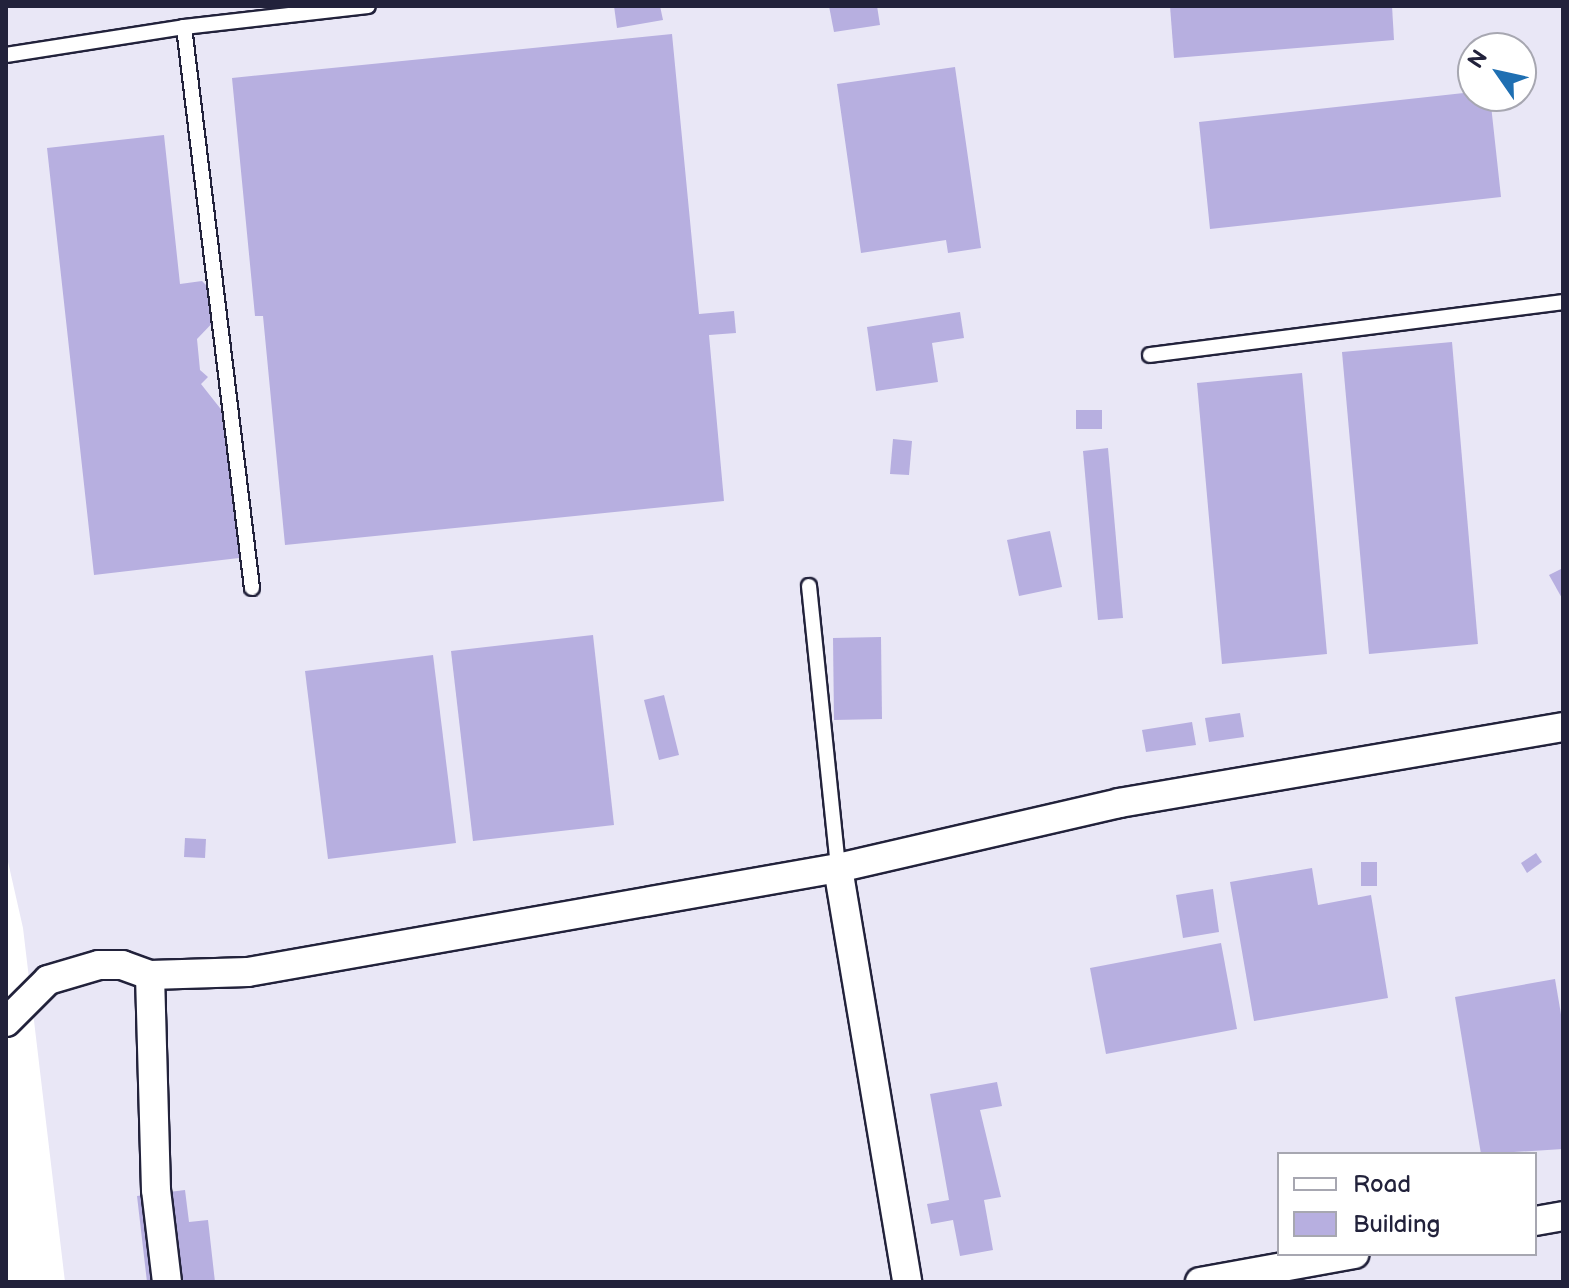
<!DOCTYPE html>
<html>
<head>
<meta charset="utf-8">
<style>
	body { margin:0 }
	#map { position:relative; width:1569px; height:1288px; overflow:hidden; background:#fff; font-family:"Balsamiq Sans",sans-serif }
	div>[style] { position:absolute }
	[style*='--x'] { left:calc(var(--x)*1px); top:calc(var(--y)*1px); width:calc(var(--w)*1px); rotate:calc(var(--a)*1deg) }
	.built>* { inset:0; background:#e9e7f6 }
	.building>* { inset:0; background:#b7afe0 }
	.roads { filter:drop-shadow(2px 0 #22223b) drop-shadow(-2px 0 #22223b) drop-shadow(0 2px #22223b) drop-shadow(0 -2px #22223b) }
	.lane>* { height:14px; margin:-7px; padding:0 7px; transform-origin:7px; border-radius:7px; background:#fff }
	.street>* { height:28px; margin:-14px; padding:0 14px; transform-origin:14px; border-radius:14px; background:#fff }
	span { translate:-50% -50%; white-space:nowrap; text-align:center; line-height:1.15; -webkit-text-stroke:6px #fff; paint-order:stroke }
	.frame { position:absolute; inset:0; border:8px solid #22223b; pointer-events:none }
	.legend { position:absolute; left:1277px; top:1152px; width:260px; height:104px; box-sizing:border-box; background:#fff; border:2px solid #a7a7b1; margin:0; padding:10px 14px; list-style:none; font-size:24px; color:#22223b }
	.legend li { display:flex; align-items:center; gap:16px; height:40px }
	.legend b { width:40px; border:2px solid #a7a7b1 }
	.north { position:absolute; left:1457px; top:32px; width:80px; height:80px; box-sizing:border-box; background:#fff; border:2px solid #a7a7b1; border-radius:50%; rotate:304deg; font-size:22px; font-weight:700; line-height:32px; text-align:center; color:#22223b }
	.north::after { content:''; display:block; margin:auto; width:28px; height:36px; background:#1f6fb2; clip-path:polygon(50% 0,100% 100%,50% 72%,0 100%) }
</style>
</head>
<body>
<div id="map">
	<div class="built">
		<div style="clip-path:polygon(evenodd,6px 6px,1563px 6px,1563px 1282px,65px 1282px,23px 928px,6px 853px,6px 6px,1473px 48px,1521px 48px,1521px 96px,1473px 96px,1473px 48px,6px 6px,1279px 1154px,1535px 1154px,1535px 1254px,1279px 1254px,1279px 1154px)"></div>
	</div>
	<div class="building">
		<div style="clip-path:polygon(614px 6px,660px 6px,663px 20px,617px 28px)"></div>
		<div style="clip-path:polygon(829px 6px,877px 6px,880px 25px,834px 32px)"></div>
		<div style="clip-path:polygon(1170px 6px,1392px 6px,1394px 40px,1174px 58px)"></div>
		<div style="clip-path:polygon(672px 34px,699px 314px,734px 311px,736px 333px,709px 335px,724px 501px,285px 545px,263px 316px,255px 316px,232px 78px)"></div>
		<div style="clip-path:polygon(955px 67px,981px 248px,948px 253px,946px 240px,861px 253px,837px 84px)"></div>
		<div style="clip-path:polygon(1473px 92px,1473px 96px,1490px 96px,1501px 197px,1210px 229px,1199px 122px)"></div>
		<div style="clip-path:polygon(164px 135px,180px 284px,202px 281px,218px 297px,220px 315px,197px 339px,200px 370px,208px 377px,201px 384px,242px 436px,256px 556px,94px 575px,47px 148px)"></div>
		<div style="clip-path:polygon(960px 312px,964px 338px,932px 343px,938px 382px,876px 391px,867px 327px)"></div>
		<div style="clip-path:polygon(1452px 342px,1478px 644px,1369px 654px,1342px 352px)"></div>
		<div style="clip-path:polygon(1302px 373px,1327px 654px,1222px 664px,1197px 383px)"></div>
		<div style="clip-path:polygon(1076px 410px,1102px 410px,1102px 429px,1076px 429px)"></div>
		<div style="clip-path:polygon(893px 439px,912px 441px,909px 475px,890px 474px)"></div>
		<div style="clip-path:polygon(1108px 448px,1123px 618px,1098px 620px,1083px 451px)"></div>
		<div style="clip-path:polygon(1050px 531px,1062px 587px,1019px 596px,1007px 540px)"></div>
		<div style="clip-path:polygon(1561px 569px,1563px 573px,1563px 600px,1549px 575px)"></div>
		<div style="clip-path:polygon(593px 635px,614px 825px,473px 841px,451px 651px)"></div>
		<div style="clip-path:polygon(881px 637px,882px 719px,834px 720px,833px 638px)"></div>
		<div style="clip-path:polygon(433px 655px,456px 843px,328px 859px,305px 671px)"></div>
		<div style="clip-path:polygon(664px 695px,679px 755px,659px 760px,644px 700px)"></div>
		<div style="clip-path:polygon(1240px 713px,1244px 737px,1209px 742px,1205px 718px)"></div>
		<div style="clip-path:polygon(1192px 722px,1196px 745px,1146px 752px,1142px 730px)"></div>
		<div style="clip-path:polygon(185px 838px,206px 839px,205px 858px,184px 857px)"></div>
		<div style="clip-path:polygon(1536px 853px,1542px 862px,1527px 873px,1521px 863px)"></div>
		<div style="clip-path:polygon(1361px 862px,1377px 862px,1377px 886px,1361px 886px)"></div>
		<div style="clip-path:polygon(1312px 868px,1318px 905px,1371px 895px,1388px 998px,1254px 1021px,1230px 882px)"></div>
		<div style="clip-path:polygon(1213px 889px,1219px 932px,1183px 938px,1176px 895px)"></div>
		<div style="clip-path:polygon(1221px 943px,1237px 1029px,1106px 1054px,1090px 968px)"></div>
		<div style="clip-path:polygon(1555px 979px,1563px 1026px,1563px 1149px,1481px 1154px,1455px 997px)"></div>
		<div style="clip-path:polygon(997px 1082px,1002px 1106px,980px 1110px,1001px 1197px,984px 1200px,993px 1250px,960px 1256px,953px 1220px,931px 1224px,927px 1204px,949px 1200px,930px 1094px)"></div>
		<div style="clip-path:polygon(185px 1190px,189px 1222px,208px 1220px,215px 1282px,147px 1282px,137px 1196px)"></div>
	</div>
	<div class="roads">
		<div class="lane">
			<div style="--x:184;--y:27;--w:565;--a:83.09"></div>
			<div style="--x:6;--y:55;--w:180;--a:-8.9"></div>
			<div style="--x:184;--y:27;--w:185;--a:-6.5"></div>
			<div style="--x:1150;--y:355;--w:416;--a:-7.3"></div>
			<div style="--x:809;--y:586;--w:283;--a:84.1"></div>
		</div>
		<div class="street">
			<div style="--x:838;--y:868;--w:420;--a:80.5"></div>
			<div style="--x:6;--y:1022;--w:59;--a:-45"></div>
			<div style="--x:48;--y:980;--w:53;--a:-16.4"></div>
			<div style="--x:99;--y:965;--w:23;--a:0"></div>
			<div style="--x:122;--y:965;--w:30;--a:20"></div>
			<div style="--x:1535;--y:1221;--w:28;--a:-10"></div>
			<div style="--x:167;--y:1282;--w:93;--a:-96.8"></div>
			<div style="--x:156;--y:1190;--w:215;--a:-91.6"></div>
			<div style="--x:150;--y:975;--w:98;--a:-1.8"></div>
			<div style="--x:248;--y:972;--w:599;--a:-10"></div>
			<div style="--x:838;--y:868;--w:288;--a:-13"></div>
			<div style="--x:1119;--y:803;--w:450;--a:-9.7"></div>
			<div style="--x:1200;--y:1282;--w:157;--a:-10.3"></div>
		</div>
	</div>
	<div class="frame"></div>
	<ul class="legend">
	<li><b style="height:10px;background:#fff"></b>Road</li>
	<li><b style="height:22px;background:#b7afe0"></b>Building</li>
	</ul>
	<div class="north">N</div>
</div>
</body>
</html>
